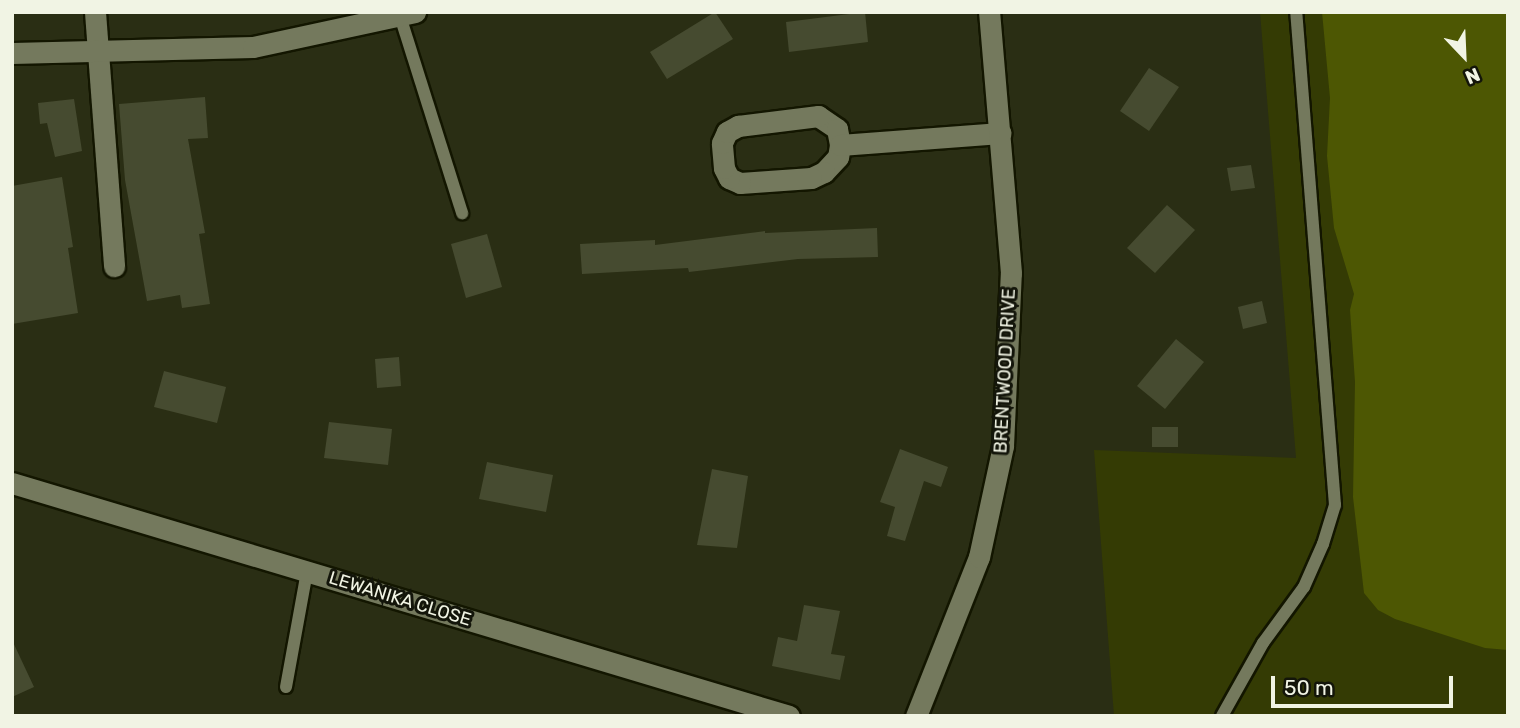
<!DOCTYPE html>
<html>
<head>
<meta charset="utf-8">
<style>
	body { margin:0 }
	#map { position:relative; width:1520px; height:728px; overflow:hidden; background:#2a2e14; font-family:Rubik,sans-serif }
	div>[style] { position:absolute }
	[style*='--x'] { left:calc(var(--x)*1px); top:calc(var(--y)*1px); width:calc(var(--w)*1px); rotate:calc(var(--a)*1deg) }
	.green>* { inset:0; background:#343b04 }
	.forest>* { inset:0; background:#4d5703 }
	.building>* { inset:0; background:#464b30 }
	.roads { filter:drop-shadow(2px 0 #131600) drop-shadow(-2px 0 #131600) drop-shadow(0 2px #131600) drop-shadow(0 -2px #131600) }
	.lane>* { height:12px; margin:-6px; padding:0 6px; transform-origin:6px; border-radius:6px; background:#74795d }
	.street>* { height:21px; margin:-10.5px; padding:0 10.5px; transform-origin:10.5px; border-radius:10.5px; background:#74795d }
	span { translate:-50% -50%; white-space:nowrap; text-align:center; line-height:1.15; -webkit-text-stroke:6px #13150a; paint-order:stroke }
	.street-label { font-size:18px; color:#f1f4e4 }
	.frame { position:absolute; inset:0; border:14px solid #f1f4e4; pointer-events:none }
	.north { position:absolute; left:1429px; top:21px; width:70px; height:70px; -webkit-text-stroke:5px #13150a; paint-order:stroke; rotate:157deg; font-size:19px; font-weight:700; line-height:28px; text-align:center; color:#f1f4e4 }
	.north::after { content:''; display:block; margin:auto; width:24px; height:32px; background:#f1f4e4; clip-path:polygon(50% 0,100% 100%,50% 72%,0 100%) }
	.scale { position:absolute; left:1271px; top:676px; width:182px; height:32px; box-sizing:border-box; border:4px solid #f1f4e4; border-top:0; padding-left:9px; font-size:21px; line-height:24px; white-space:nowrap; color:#f1f4e4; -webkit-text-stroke:5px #13150a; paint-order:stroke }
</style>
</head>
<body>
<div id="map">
	<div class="green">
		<div style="clip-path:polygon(1260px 12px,1508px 12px,1508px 716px,1114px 716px,1094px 450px,1296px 458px)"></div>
	</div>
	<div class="forest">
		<div style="clip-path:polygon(1322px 12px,1508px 12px,1508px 650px,1485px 648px,1395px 619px,1378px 610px,1364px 593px,1353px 497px,1355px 382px,1350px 310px,1354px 294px,1334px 228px,1327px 156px,1330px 98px)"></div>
	</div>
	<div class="building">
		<div style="clip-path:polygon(715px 12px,733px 39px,667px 79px,650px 52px)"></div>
		<div style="clip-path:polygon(865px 12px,868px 42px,789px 52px,786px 22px)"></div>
		<div style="clip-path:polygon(1149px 68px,1179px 87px,1149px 131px,1120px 111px)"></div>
		<div style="clip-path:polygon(205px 97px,208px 138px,188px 139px,205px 233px,199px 234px,210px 304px,182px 308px,180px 295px,147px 301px,125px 180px,119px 104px)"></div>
		<div style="clip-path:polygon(74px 99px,82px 151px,55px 157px,47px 123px,40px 124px,38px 103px)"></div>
		<div style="clip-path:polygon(1251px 165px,1255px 188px,1231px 191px,1227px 168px)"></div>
		<div style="clip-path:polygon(62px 177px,73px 247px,68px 248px,78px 313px,12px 324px,12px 186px)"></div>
		<div style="clip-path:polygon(1167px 205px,1195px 230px,1155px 273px,1127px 248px)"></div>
		<div style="clip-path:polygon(877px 228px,878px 257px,798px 259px,689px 272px,688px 268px,582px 274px,580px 244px,655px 240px,655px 245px,765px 231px,765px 233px)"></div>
		<div style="clip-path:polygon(487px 234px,502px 287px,466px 298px,451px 244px)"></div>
		<div style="clip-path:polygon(1262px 301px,1267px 323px,1243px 329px,1238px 307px)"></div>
		<div style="clip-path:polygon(1176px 339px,1204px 362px,1165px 409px,1137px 386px)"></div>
		<div style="clip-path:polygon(399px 357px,401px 386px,377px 388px,375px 359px)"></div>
		<div style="clip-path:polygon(164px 371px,226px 387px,217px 423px,154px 407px)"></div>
		<div style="clip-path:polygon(329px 422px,392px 429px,388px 465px,324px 458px)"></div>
		<div style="clip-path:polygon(1152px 427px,1178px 427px,1178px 447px,1152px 447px)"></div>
		<div style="clip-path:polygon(900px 449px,948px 467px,941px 487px,924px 481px,905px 541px,887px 536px,895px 507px,880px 502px)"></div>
		<div style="clip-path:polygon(487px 462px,553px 475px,546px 512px,479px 499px)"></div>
		<div style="clip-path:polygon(712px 469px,748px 476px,737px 548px,697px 545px)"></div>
		<div style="clip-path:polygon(804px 605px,840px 611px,831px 654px,845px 656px,840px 680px,772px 666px,778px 637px,797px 641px)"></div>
		<div style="clip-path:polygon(12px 640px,34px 687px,12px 697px)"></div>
	</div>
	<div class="roads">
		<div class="lane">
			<div style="--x:400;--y:16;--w:207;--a:72.5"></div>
			<div style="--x:286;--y:687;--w:118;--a:-79.7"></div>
			<div style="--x:1222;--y:716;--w:84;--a:-60.7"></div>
			<div style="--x:1263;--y:643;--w:69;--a:-53.8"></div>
			<div style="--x:1304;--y:587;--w:47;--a:-66.2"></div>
			<div style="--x:1323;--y:544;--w:41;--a:-72.9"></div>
			<div style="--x:1335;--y:505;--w:495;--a:-94.5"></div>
		</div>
		<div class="street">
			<div style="--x:95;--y:12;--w:255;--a:85.7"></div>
			<div style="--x:12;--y:53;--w:241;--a:-1.4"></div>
			<div style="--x:253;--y:47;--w:166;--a:-12.2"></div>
			<div style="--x:818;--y:116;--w:23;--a:34"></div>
			<div style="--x:837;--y:129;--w:16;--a:79"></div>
			<div style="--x:840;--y:145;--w:12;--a:99"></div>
			<div style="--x:838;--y:157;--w:21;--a:133"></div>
			<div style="--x:824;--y:172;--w:14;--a:155"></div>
			<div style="--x:811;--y:178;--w:71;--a:176"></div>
			<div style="--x:740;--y:183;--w:12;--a:-156"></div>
			<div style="--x:729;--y:178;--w:11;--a:-117"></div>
			<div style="--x:724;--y:168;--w:25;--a:-95"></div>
			<div style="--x:722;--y:143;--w:12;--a:-66"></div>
			<div style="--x:727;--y:132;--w:13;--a:-29"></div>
			<div style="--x:738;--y:126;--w:81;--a:-7.1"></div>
			<div style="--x:840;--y:145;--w:161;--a:-4.3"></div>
			<div style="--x:12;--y:483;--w:811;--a:16.69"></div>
			<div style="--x:916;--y:716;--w:171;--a:-68.4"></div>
			<div style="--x:979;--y:557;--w:114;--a:-77.8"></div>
			<div style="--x:1003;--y:446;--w:173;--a:-87.4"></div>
			<div style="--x:1011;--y:273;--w:262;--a:-94.8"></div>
		</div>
	</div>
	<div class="street-label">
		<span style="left:1005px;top:371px;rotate:-87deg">BRENTWOOD DRIVE</span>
		<span style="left:400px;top:599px;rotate:17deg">LEWANIKA CLOSE</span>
	</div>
	<div class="frame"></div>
	<div class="north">N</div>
	<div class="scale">50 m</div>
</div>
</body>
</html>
